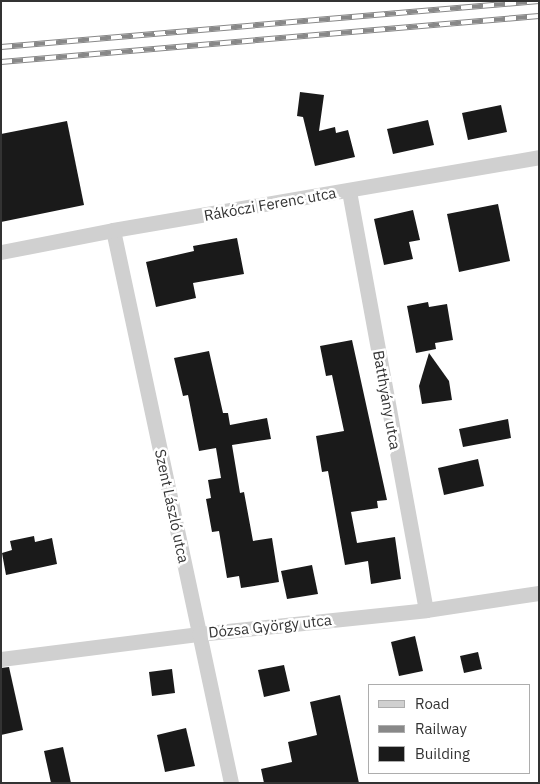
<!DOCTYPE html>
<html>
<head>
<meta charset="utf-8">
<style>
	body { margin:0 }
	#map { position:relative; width:540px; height:784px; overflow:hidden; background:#fff; font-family:"IBM Plex Sans",sans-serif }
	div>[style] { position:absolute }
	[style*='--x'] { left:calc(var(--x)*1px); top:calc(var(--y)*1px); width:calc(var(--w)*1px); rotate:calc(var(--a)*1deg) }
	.building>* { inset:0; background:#1a1a1a }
	.street>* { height:15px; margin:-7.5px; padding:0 7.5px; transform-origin:7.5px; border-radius:7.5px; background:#d0d0d0 }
	.rail>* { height:5.5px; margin-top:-2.75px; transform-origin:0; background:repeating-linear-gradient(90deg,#fff 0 11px,#888 0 22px); box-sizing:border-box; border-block:1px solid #888 }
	span { translate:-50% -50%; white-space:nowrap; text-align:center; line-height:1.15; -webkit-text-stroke:5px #fff; paint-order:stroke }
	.street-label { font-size:15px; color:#333 }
	.frame { position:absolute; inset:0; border:2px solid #333; pointer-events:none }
	.legend { position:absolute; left:368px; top:684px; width:162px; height:90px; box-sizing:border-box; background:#fff; border:1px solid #adadad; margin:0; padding:6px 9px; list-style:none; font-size:15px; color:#333 }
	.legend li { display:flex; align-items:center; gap:10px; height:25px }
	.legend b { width:25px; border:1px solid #adadad }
</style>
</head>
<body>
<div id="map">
	<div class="building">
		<div style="clip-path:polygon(300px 92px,324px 95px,319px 131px,335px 127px,336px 133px,348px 130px,355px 157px,315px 166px,303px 117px,297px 116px)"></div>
		<div style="clip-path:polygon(501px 105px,507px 132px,468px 140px,462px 113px)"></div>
		<div style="clip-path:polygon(428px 120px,434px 145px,393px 154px,387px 129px)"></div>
		<div style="clip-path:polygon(67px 121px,84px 205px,1px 222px,1px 134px)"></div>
		<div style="clip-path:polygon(498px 204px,510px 261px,459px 272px,447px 214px)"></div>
		<div style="clip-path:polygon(413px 210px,420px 240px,409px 242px,413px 259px,384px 265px,374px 219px)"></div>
		<div style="clip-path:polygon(237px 238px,244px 274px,193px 283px,196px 298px,156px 307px,146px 262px,194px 251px,193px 246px)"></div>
		<div style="clip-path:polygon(428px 302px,429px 307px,447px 304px,453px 340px,435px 343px,436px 349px,416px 353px,407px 306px)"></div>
		<div style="clip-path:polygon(352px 340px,387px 500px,377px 501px,378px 508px,351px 512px,357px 543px,395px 537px,401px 579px,371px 584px,368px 561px,345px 565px,328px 471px,322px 472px,316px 436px,344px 431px,332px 375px,326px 376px,320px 346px)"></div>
		<div style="clip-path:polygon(209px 351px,223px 413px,228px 413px,230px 425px,267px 418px,271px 439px,232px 445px,240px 493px,244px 492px,253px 541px,272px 538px,279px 582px,241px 588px,239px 576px,227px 578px,219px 531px,212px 532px,206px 499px,211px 498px,208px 480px,221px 478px,216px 448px,199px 451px,188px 395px,183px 396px,174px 358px)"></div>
		<div style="clip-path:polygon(429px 353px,449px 381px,452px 400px,422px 404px,419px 386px)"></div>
		<div style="clip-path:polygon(508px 419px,511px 438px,463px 447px,459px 429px)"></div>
		<div style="clip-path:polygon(478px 459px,484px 486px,444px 495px,438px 468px)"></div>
		<div style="clip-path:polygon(34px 536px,35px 542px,52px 538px,57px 564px,6px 575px,2px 553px,12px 550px,10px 541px)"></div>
		<div style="clip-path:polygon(312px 565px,318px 594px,287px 599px,281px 571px)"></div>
		<div style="clip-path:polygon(415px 636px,423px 671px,399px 676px,391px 642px)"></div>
		<div style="clip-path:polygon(478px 652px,482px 669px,464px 673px,460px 656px)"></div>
		<div style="clip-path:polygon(284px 665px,290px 691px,264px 697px,258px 670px)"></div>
		<div style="clip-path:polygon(9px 667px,23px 730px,1px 735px,1px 668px)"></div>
		<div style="clip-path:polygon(172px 669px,175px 693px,152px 696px,149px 672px)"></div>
		<div style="clip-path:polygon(340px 695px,359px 783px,264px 783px,261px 769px,292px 762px,288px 742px,317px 735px,310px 702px)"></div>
		<div style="clip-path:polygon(186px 728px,195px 766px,165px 772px,157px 735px)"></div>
		<div style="clip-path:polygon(63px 747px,71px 783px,51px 783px,44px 751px)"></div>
	</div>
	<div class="street">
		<div style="--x:349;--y:191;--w:426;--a:79.6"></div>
		<div style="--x:113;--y:230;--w:565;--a:77.95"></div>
		<div style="--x:1;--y:252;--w:114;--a:-11.1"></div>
		<div style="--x:113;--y:230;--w:432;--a:-9.7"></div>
		<div style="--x:1;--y:659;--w:200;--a:-7.2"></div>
		<div style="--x:199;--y:634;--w:228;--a:-6"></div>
		<div style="--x:426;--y:610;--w:114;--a:-8.6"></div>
	</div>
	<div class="rail">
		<div style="--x:1;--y:47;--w:540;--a:-4.89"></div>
		<div style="--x:1;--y:62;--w:540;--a:-4.89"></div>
	</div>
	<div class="street-label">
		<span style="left:270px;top:204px;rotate:-10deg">Rákóczi Ferenc utca</span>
		<span style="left:387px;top:400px;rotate:80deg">Batthyány utca</span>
		<span style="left:172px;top:506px;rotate:78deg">Szent László utca</span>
		<span style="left:270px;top:626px;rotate:-6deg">Dózsa György utca</span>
	</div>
	<div class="frame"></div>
	<ul class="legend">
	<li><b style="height:6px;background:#d0d0d0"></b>Road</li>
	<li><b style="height:6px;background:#888"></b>Railway</li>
	<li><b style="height:14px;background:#1a1a1a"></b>Building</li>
	</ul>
</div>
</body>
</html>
